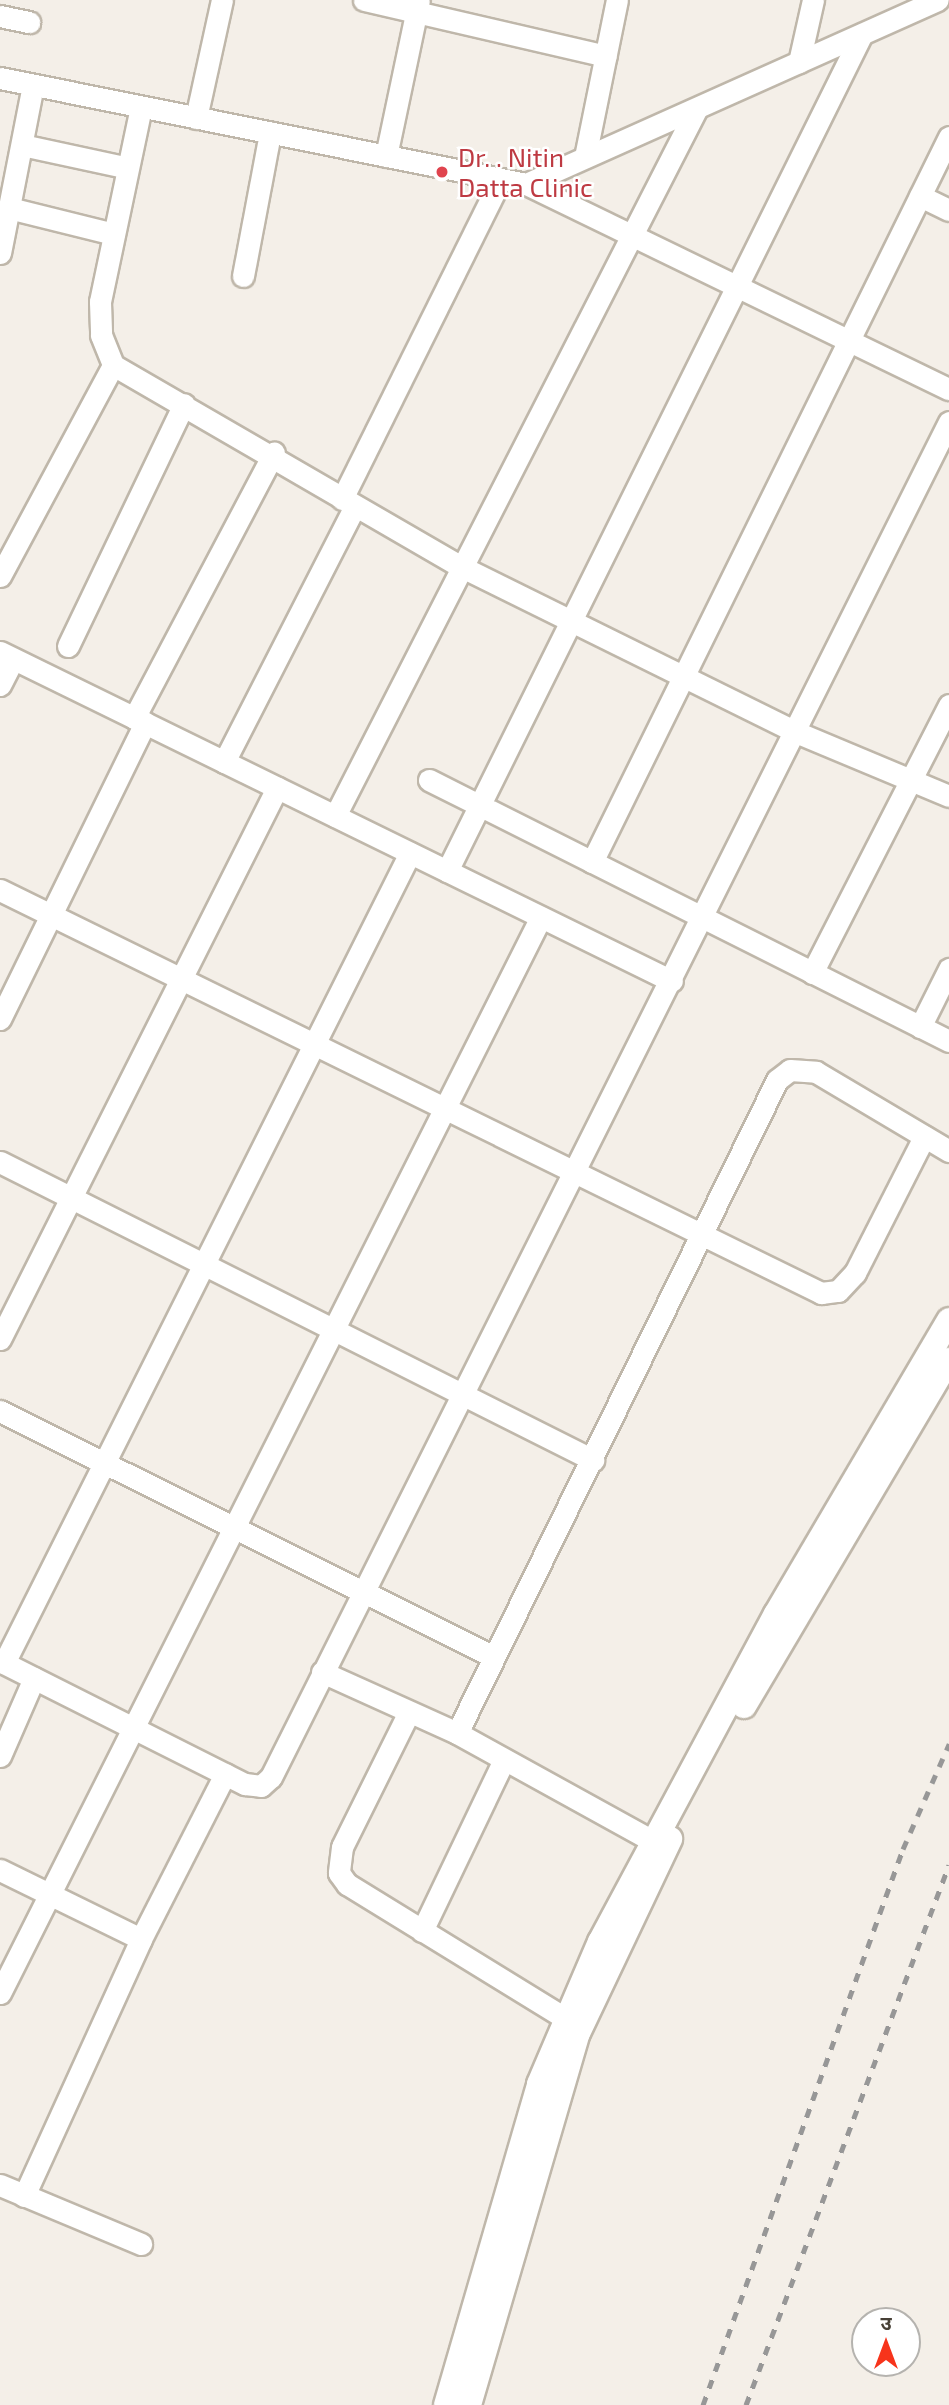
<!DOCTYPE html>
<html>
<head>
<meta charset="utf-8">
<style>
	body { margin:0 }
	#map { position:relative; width:949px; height:2405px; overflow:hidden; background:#f4efe8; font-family:"Exo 2","Noto Sans Devanagari",sans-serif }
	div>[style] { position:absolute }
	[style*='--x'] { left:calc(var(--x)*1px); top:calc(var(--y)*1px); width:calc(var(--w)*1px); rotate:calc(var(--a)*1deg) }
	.roads { filter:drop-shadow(2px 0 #bfb7aa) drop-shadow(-2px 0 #bfb7aa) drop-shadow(0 2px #bfb7aa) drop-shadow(0 -2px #bfb7aa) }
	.minor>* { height:21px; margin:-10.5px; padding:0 10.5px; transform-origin:10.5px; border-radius:10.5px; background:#fff }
	.tertiary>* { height:24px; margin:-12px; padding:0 12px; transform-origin:12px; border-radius:12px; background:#fff }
	.rail>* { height:5px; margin-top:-2.5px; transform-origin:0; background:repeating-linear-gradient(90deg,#979797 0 9px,transparent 0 18px) }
	.dots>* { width:19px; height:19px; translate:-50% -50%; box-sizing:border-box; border:4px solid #fff; border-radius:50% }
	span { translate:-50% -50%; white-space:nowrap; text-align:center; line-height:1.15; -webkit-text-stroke:5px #fff; paint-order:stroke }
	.health-label { font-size:26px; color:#be3a42 }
	.left { translate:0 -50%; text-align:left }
	.north { position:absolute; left:851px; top:2307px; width:70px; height:70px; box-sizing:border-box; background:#fff; border:2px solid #b5b3af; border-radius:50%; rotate:0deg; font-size:19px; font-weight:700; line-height:28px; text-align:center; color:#474036 }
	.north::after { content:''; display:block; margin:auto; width:24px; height:32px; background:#f7341b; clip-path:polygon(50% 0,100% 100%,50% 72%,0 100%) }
</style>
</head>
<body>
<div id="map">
	<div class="roads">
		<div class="minor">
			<div style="--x:364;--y:0;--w:248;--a:13"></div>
			<div style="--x:0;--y:16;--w:30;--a:12"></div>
			<div style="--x:799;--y:62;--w:64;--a:-77.3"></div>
			<div style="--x:0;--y:78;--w:537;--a:11.39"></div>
			<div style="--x:526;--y:184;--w:470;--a:25.9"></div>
			<div style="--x:141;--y:107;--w:199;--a:101.9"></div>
			<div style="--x:100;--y:302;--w:33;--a:88"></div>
			<div style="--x:101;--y:335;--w:32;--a:68"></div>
			<div style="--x:113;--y:365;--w:403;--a:30.1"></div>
			<div style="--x:462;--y:567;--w:373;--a:26.3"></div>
			<div style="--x:796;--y:732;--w:166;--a:22.7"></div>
			<div style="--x:196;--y:118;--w:121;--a:-77.6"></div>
			<div style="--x:22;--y:145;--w:108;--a:12.2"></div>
			<div style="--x:386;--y:156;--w:159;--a:-78.1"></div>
			<div style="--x:585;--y:157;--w:160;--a:-78.5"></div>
			<div style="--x:526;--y:184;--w:451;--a:-24.1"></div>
			<div style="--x:920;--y:196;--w:32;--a:26"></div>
			<div style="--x:9;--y:208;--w:108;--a:13.9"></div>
			<div style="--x:0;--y:253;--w:171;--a:-78.9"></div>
			<div style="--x:243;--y:276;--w:146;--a:-79.3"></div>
			<div style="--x:342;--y:499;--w:357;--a:-63.6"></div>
			<div style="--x:0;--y:576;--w:239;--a:-61.8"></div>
			<div style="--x:68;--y:646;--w:268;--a:-64.4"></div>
			<div style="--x:0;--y:652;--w:748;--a:26.09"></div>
			<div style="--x:0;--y:685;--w:29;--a:-63"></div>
			<div style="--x:134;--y:718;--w:300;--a:-62.2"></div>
			<div style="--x:224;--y:762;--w:285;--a:-62.9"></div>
			<div style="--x:429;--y:780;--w:582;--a:26.65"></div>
			<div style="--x:335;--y:816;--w:795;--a:-62.92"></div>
			<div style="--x:592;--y:862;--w:808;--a:-63.78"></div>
			<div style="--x:447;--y:871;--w:934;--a:-63.63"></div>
			<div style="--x:0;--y:890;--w:915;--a:26.14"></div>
			<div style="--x:821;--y:1293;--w:17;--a:-7"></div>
			<div style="--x:838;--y:1291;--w:25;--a:-47"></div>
			<div style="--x:855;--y:1273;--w:153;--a:-63.1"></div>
			<div style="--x:812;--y:973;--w:301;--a:-62.9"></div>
			<div style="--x:0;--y:1019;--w:330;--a:-63.9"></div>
			<div style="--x:920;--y:1027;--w:65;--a:-63.4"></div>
			<div style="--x:0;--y:1162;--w:664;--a:26.68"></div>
			<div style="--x:0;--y:1339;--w:617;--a:-63.31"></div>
			<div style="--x:0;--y:1411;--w:552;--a:26.47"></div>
			<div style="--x:0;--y:1661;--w:274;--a:26.7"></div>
			<div style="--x:245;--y:1784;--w:16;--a:7"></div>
			<div style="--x:261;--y:1786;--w:13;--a:-42"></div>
			<div style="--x:271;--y:1777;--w:1515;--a:-63.42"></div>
			<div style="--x:4;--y:1663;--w:906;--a:-63.38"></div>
			<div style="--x:322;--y:1672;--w:148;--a:24.3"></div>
			<div style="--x:457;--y:1733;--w:222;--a:28.9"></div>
			<div style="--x:407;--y:1716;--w:146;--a:116.4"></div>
			<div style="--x:342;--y:1847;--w:26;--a:97"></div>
			<div style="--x:339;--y:1873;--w:14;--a:54"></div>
			<div style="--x:347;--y:1884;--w:256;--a:31.6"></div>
			<div style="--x:457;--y:1733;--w:727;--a:-63.89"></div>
			<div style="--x:777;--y:1080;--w:16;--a:-38"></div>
			<div style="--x:790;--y:1070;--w:26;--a:4"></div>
			<div style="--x:816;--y:1072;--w:155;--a:30.7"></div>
			<div style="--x:0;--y:1756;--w:85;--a:-66.4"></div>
			<div style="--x:0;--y:1870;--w:157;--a:26.1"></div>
			<div style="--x:422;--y:1931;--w:190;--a:-64.4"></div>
			<div style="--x:0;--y:1993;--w:1204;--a:-63.31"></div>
			<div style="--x:0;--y:2185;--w:153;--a:22.7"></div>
			<div style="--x:24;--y:2196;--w:282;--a:-65.5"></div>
			<div style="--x:141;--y:1939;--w:185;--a:-63"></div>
		</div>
		<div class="tertiary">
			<div style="--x:744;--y:1706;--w:402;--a:-59.4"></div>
			<div style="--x:446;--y:2405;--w:334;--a:-73.8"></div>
			<div style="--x:539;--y:2084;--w:155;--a:-66.8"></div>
			<div style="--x:600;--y:1942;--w:372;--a:-61.8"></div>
			<div style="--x:776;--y:1614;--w:341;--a:-59.5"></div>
			<div style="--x:469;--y:2405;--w:388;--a:-73.7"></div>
			<div style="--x:578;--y:2033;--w:215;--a:-64.6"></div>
		</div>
	</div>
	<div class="rail">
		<div style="--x:703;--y:2405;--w:591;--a:-70.22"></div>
		<div style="--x:903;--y:1849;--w:115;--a:-66.3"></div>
		<div style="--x:746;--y:2405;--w:577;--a:-69.4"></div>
	</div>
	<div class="dots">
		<div style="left:442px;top:172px;background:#e0444e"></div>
	</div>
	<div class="health-label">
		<span class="left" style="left:458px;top:172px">Dr. . Nitin<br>Datta Clinic</span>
	</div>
	<div class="north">उ</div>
</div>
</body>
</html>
